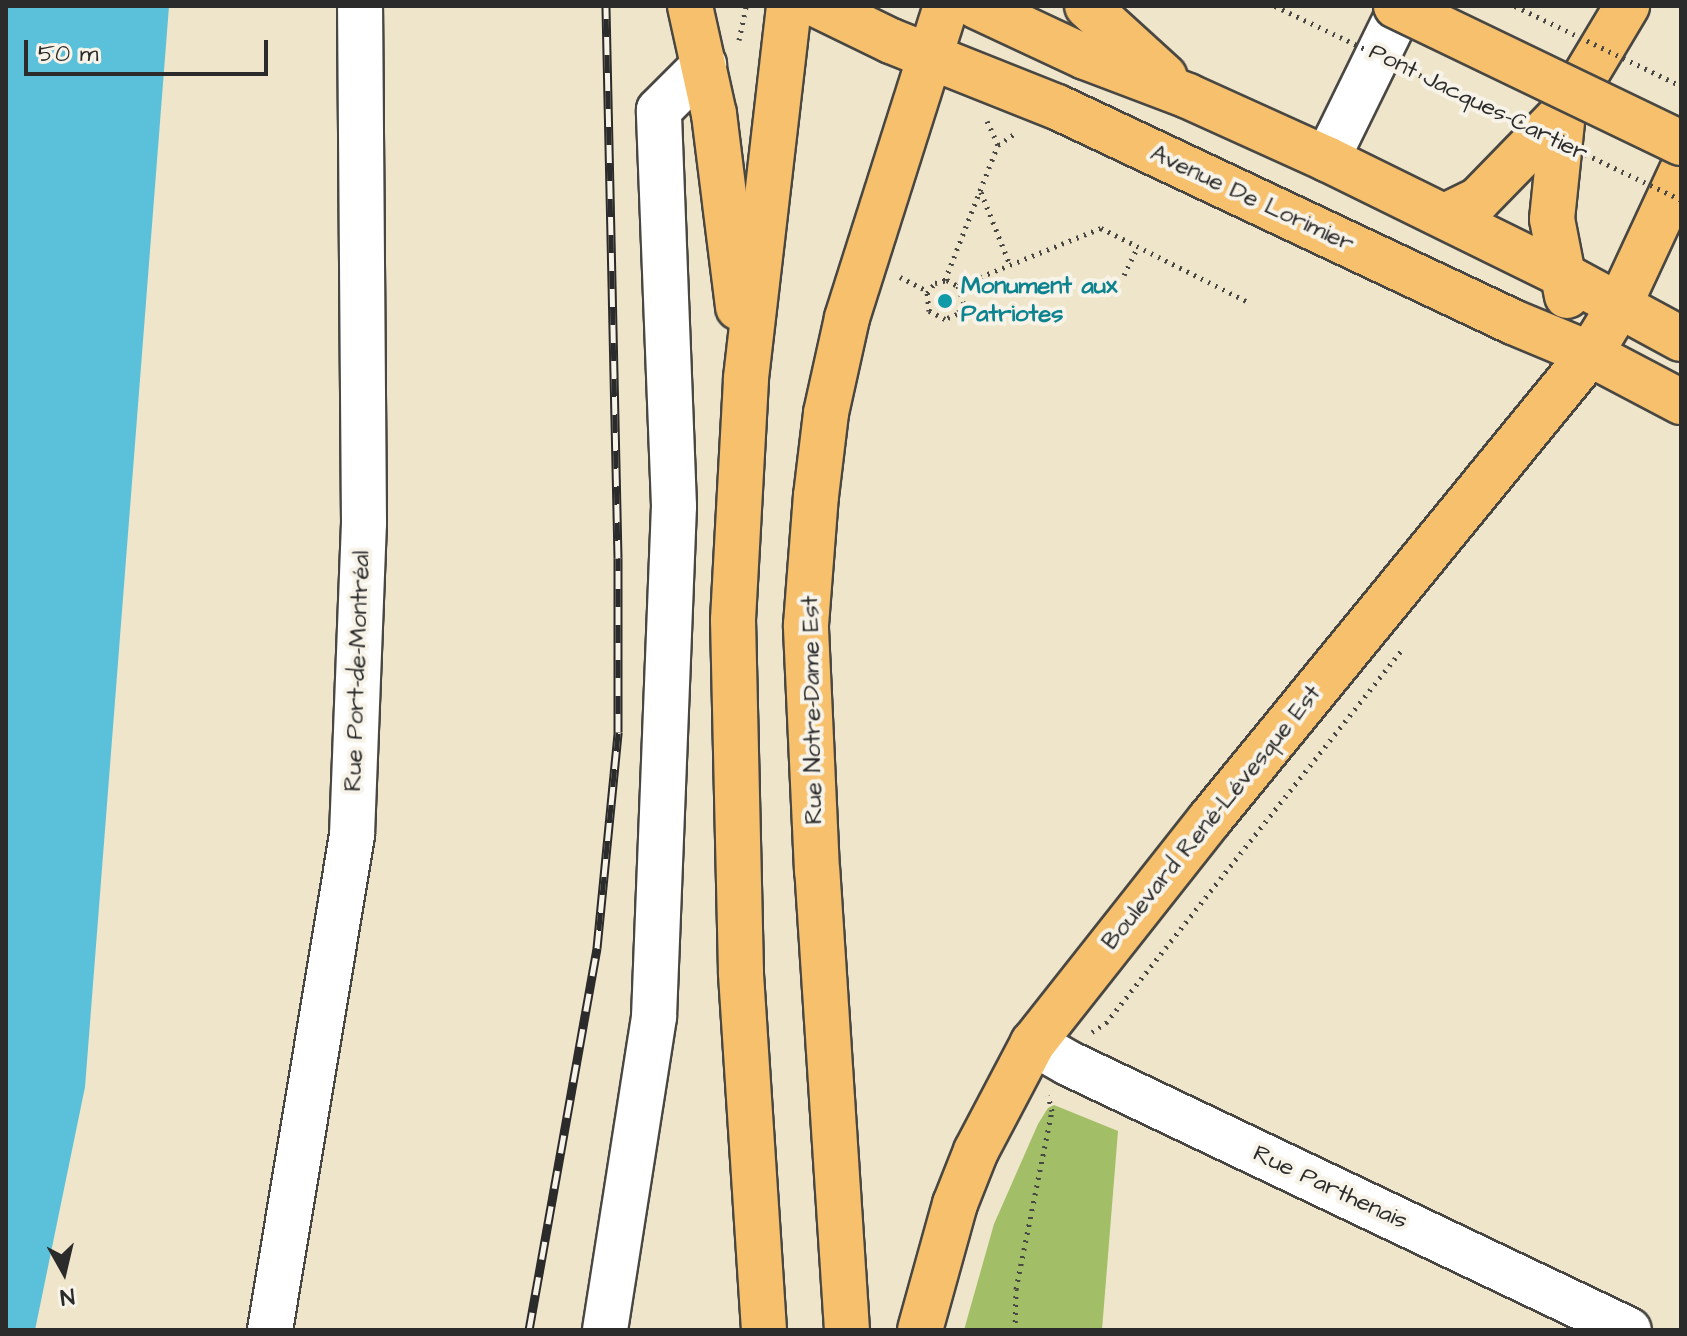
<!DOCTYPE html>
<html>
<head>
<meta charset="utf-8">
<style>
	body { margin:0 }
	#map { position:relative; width:1687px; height:1336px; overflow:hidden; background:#efe5ca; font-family:"Architects Daughter",sans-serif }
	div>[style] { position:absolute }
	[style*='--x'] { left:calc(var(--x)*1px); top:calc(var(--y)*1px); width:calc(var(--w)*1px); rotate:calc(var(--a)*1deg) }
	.green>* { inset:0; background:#a2bf67 }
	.water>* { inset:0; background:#5bc0d9 }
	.path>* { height:5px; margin-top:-2.5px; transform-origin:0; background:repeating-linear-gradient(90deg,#484743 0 2px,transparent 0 8px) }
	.roads { filter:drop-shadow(2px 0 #484743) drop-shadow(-2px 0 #484743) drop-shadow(0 2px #484743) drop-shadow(0 -2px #484743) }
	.minor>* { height:44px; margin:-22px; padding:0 22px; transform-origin:22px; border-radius:22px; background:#fff }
	.major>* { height:44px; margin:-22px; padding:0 22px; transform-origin:22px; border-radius:22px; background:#f7c06c }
	.rail>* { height:9px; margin-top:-4.5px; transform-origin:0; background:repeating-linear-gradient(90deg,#f7f3e8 0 18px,#2b2b2b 0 36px); box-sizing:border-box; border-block:2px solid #2b2b2b }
	.path-bridge>* { height:5px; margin-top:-2.5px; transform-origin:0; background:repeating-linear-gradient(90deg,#484743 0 2px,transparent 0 8px) }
	.bridges { filter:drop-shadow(2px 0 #484743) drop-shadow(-2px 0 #484743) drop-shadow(0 2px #484743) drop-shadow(0 -2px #484743) }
	.major-bridge>* { height:44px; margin:-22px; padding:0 22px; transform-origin:22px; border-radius:22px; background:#f7c06c }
	.dots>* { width:22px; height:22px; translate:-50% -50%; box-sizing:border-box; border:4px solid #f7f3e8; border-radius:50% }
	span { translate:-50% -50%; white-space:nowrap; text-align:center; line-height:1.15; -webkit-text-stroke:8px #f7f3e8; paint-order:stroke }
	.street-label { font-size:24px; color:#2b2b2b }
	.culture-label { font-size:24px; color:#0d838f; font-weight:700 }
	.left { translate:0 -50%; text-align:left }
	.frame { position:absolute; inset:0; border:8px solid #2b2b2b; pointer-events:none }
	.north { position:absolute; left:24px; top:1232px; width:80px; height:80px; -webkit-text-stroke:6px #f7f3e8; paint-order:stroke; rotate:172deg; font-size:22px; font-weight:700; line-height:32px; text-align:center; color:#2b2b2b }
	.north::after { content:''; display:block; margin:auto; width:28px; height:36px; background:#2b2b2b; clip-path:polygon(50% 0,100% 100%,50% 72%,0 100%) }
	.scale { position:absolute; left:24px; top:40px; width:244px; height:36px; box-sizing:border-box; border:4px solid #2b2b2b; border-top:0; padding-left:10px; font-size:24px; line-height:28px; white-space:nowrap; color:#2b2b2b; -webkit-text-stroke:6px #f7f3e8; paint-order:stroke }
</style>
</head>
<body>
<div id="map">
	<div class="green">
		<div style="clip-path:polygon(1054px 1105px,1118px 1131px,1102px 1330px,964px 1330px,994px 1224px,1038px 1124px,1048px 1108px)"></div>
	</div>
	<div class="water">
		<div style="clip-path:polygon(6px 6px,169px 6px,85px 1087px,35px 1330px,6px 1330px)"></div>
	</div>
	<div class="path">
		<div style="--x:739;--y:40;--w:35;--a:-78"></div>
		<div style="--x:987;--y:121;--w:26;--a:65"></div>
		<div style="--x:981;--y:192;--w:79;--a:68.3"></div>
		<div style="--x:1124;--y:275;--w:32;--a:-64"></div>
		<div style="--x:900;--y:277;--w:30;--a:27"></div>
		<div style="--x:945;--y:280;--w:145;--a:-68.6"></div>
		<div style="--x:998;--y:145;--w:23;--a:-34"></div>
		<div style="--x:958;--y:286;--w:19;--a:72"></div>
		<div style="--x:964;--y:304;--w:12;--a:125"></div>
		<div style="--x:957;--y:314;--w:13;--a:157"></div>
		<div style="--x:945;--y:319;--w:18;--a:-153"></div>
		<div style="--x:929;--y:311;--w:18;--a:-96"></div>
		<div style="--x:927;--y:293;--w:13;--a:-51"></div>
		<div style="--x:935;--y:283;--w:12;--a:-14"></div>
		<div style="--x:947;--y:280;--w:13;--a:29"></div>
		<div style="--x:958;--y:286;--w:154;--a:-22.1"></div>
		<div style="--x:1101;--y:228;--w:165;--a:26.7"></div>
		<div style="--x:1092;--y:1032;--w:17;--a:-33"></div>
		<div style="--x:1106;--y:1023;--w:477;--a:-51.6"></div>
		<div style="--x:1015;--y:1330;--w:41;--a:-88.6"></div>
		<div style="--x:1016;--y:1289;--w:182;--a:-78.6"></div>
		<div style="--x:1052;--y:1111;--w:16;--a:-104"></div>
	</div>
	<div class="roads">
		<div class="minor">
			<div style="--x:1327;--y:159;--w:170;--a:-63.9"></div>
			<div style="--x:1033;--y:1043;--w:40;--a:29.7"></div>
			<div style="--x:1068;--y:1063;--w:621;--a:25.45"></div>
			<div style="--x:270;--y:1330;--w:502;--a:-80.59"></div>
			<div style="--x:352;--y:835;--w:312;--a:-87.8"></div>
			<div style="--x:364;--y:523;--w:517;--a:-90.44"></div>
			<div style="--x:605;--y:1330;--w:317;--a:-81.1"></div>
			<div style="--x:654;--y:1017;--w:511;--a:-87.76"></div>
			<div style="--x:674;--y:506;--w:396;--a:-92.2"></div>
			<div style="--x:659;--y:110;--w:64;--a:-45"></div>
		</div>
		<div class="major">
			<div style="--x:690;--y:6;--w:111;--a:77.5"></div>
			<div style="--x:714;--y:114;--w:195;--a:82.9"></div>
			<div style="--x:819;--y:6;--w:80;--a:25.9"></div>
			<div style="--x:891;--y:41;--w:179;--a:21.7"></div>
			<div style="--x:1057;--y:107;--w:504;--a:25.24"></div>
			<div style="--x:1513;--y:322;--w:83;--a:22.6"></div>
			<div style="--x:1590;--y:354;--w:103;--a:27.8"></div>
			<div style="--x:976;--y:6;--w:120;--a:25.1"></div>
			<div style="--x:1085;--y:57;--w:110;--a:20.7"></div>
			<div style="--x:1188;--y:96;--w:153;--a:24.4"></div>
			<div style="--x:1327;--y:159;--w:263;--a:26.2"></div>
			<div style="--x:1563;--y:275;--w:134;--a:28.5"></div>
			<div style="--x:1087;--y:6;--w:105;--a:42.3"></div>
			<div style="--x:1445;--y:216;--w:37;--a:-26"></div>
			<div style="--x:1478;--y:200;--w:122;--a:-45.7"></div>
			<div style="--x:1567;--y:296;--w:78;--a:-101"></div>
			<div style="--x:1552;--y:219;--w:107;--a:-84.1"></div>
			<div style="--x:1563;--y:113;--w:125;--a:-59.1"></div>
			<div style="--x:764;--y:1330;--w:359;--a:-93.7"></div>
			<div style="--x:741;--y:972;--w:352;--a:-91.3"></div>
			<div style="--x:733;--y:620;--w:242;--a:-86.9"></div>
			<div style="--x:746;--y:378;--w:374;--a:-83.4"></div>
			<div style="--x:847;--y:1330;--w:460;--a:-93.7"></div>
			<div style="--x:817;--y:871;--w:246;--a:-92.6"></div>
			<div style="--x:806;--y:625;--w:129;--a:-85.6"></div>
			<div style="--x:816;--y:496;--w:84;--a:-83.1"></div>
			<div style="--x:826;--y:413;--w:97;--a:-77.5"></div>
			<div style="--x:847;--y:318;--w:327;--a:-72.4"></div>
			<div style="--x:920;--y:1330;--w:131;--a:-74.5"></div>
			<div style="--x:955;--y:1204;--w:57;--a:-68.4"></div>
			<div style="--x:976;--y:1151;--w:122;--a:-62.2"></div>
			<div style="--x:1033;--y:1043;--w:285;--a:-51.7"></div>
			<div style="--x:1210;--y:819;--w:601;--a:-50.74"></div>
			<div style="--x:1590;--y:354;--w:54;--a:-58.7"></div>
			<div style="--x:1618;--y:308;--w:150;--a:-65.1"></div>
		</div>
	</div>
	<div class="rail">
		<div style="--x:529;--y:1330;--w:388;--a:-79.9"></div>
		<div style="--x:597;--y:948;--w:217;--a:-84.4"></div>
		<div style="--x:618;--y:732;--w:174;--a:-90"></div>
		<div style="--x:618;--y:558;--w:552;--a:-91.25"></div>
	</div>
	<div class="path-bridge">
		<div style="--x:1275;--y:6;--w:450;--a:25.5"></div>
		<div style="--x:1515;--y:6;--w:184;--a:25.7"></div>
	</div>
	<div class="bridges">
		<div class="major-bridge">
			<div style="--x:1396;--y:6;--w:316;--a:25.7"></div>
		</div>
	</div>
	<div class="dots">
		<div style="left:945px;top:301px;background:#0f9aa8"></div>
	</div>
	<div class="street-label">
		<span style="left:1478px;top:103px;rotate:26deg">Pont Jacques-Cartier</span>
		<span style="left:1252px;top:199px;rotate:25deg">Avenue De Lorimier</span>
		<span style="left:358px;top:671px;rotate:-88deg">Rue Port-de-Montréal</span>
		<span style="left:813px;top:710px;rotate:-91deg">Rue Notre-Dame Est</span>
		<span style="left:1212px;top:818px;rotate:-51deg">Boulevard René-Lévesque Est</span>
		<span style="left:1330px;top:1188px;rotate:25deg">Rue Parthenais</span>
	</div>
	<div class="culture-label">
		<span class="left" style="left:961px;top:301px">Monument aux<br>Patriotes</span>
	</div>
	<div class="frame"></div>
	<div class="north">N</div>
	<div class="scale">50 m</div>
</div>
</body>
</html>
